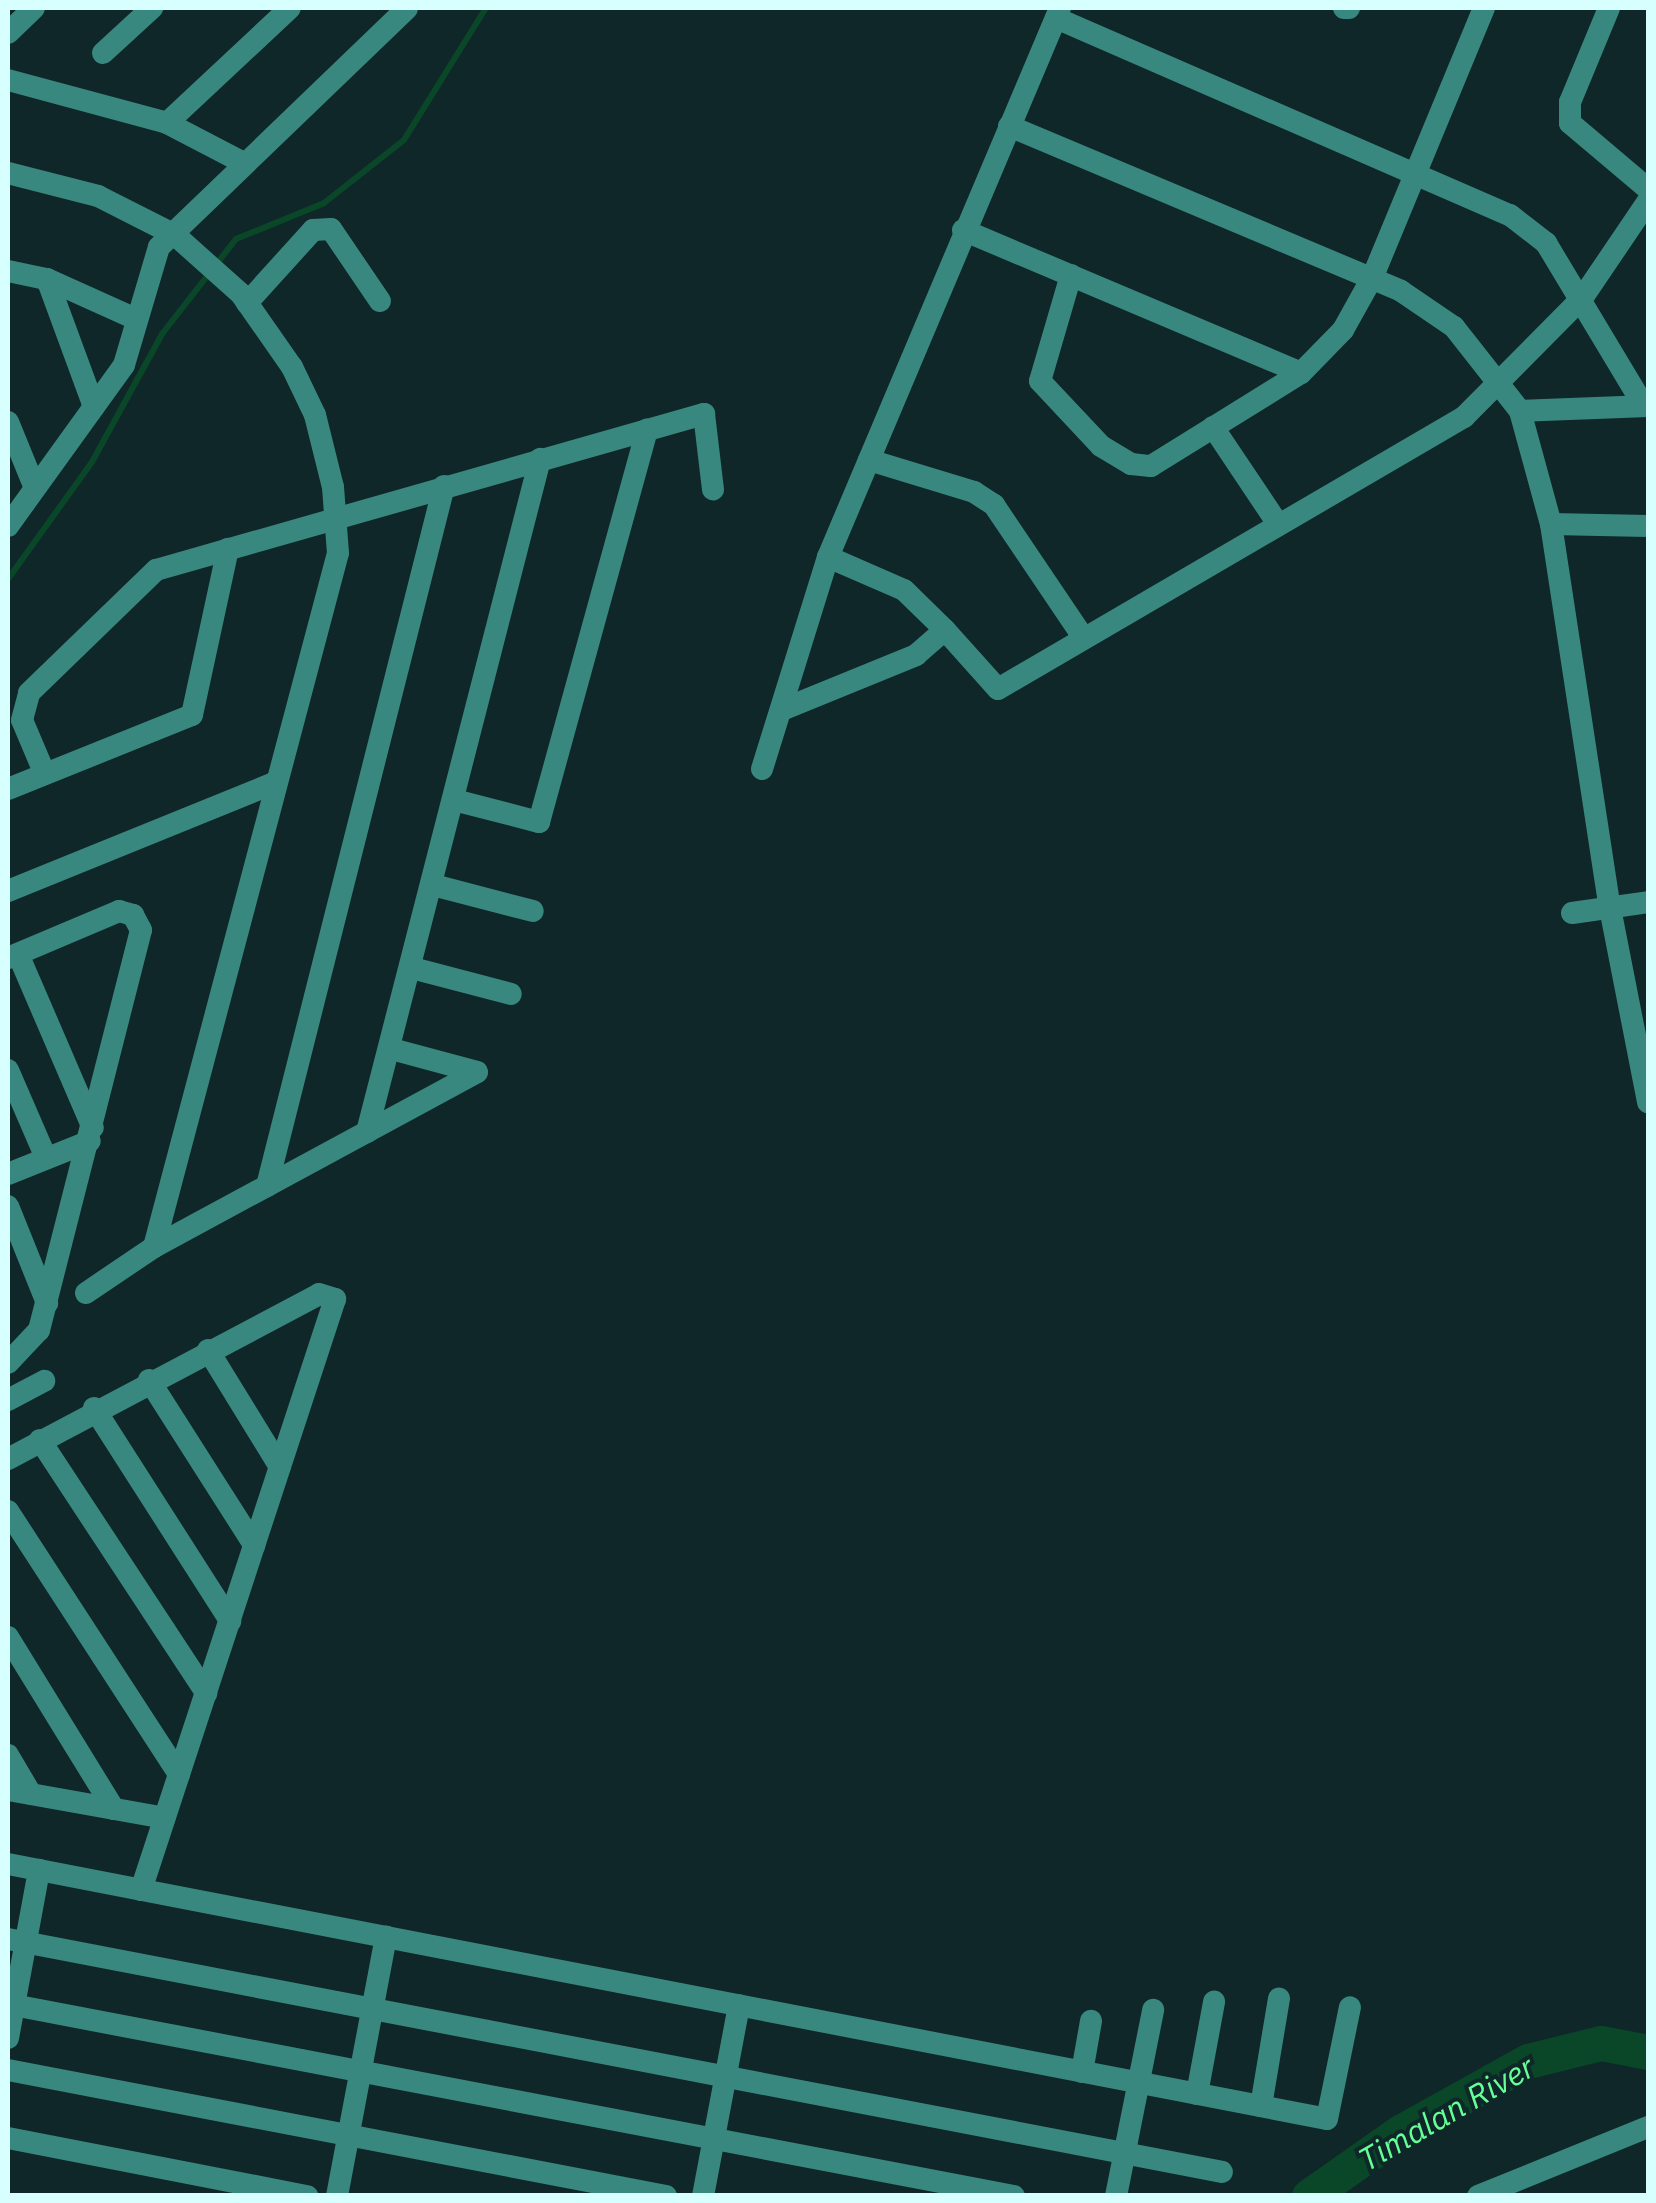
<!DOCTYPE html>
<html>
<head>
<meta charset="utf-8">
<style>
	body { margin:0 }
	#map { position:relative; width:1656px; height:2203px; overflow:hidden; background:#0f2728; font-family:"IBM Plex Sans",sans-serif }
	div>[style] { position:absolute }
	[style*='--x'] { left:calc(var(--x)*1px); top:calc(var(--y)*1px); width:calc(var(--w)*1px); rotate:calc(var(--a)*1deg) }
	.stream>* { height:6px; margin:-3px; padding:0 3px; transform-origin:3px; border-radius:3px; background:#094728 }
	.river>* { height:35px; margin:-17.5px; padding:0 17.5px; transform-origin:17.5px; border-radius:17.5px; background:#094728 }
	.minor>* { height:22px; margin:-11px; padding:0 11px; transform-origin:11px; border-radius:11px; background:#398880 }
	span { translate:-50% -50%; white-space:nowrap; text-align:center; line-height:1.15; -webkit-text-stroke:8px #0f2728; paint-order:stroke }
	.water-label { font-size:32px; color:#64ff96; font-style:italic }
	.frame { position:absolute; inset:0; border:10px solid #d6fffe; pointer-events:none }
</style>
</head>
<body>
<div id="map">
	<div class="stream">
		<div style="--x:8;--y:579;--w:144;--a:-54.3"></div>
		<div style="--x:92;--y:462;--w:146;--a:-61.3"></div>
		<div style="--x:162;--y:334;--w:120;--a:-52.1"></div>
		<div style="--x:236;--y:239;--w:95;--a:-22.2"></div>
		<div style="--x:324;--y:203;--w:102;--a:-38.2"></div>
		<div style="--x:404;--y:140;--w:155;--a:-58.2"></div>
	</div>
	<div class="river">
		<div style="--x:1309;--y:2196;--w:113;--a:-35"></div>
		<div style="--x:1402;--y:2131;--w:144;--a:-29.1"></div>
		<div style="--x:1528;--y:2061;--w:75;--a:-13.9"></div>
		<div style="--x:1601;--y:2043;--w:48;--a:10.8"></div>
	</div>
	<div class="minor">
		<div style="--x:1344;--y:8;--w:5;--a:0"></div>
		<div style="--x:1609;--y:8;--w:102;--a:112.5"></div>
		<div style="--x:1570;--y:102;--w:21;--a:90"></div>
		<div style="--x:1570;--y:123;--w:102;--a:40.2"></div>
		<div style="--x:1056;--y:18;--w:495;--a:23.5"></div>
		<div style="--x:1510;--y:215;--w:46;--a:37.9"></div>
		<div style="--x:1546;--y:243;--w:190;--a:59"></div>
		<div style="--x:8;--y:33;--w:36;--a:-44"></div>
		<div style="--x:103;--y:53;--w:67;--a:-42.6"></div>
		<div style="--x:8;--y:80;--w:165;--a:15.1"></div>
		<div style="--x:167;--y:123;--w:85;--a:27.5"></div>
		<div style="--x:167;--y:123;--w:168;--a:-43.1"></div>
		<div style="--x:1009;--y:126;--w:425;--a:22.8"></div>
		<div style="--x:1401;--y:291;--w:64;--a:34.2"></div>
		<div style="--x:1454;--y:327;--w:107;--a:51.8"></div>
		<div style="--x:1520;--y:411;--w:117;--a:74.7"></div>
		<div style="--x:1551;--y:524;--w:389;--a:81.3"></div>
		<div style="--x:1610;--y:908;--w:198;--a:78.9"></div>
		<div style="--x:8;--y:173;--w:93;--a:14.3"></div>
		<div style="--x:98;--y:196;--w:86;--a:26.9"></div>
		<div style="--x:175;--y:235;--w:89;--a:41.8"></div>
		<div style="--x:241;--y:294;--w:89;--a:55.1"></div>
		<div style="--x:292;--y:367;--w:53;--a:64.4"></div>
		<div style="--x:315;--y:415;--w:74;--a:76"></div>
		<div style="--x:333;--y:487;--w:66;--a:85.7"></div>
		<div style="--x:338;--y:553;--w:718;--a:104.85"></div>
		<div style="--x:963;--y:230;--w:367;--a:22.9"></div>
		<div style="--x:8;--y:271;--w:40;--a:12"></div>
		<div style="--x:47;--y:279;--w:98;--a:24.2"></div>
		<div style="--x:1071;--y:275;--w:110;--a:106.3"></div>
		<div style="--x:1040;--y:381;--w:89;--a:46.8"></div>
		<div style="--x:1101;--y:446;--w:35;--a:31"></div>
		<div style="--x:1131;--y:464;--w:20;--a:6"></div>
		<div style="--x:1151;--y:466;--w:176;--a:-31.8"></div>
		<div style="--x:1301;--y:373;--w:60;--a:-45.7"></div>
		<div style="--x:1343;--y:330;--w:62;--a:-60.9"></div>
		<div style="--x:1373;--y:276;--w:290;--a:-67.5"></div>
		<div style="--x:47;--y:279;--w:136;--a:69.8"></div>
		<div style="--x:247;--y:303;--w:98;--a:-47.9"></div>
		<div style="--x:313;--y:230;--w:18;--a:-3"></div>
		<div style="--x:331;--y:229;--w:87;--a:55.8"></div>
		<div style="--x:1520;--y:411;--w:128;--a:-2.2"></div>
		<div style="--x:8;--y:422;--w:71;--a:67.8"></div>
		<div style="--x:1213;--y:427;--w:113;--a:56.2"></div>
		<div style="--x:869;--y:460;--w:110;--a:16.9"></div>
		<div style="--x:974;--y:492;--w:24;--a:33"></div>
		<div style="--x:994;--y:505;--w:159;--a:56"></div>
		<div style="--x:1551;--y:524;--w:97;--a:1.2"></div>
		<div style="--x:8;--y:526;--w:198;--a:-54.2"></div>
		<div style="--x:124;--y:365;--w:123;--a:-73.5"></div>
		<div style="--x:159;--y:247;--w:344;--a:-43.9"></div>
		<div style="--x:945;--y:630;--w:79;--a:48.1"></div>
		<div style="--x:998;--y:689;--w:540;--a:-30.27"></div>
		<div style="--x:1464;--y:417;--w:169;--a:-45.2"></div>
		<div style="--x:1583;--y:297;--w:116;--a:-55.9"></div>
		<div style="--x:784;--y:709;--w:143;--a:-22.2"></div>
		<div style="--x:916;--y:655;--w:38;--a:-41"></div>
		<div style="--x:945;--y:630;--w:57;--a:-135.7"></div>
		<div style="--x:904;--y:590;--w:83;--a:-156.5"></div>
		<div style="--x:762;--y:769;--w:222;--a:-72.7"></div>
		<div style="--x:828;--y:557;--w:596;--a:-67.09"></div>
		<div style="--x:44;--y:772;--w:56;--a:-112.9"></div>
		<div style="--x:22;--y:720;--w:28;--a:-75"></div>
		<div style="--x:29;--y:693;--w:177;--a:-44.1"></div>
		<div style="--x:156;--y:570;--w:570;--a:-15.89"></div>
		<div style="--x:704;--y:414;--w:76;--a:83.2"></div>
		<div style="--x:8;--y:789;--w:198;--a:-21.9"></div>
		<div style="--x:192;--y:715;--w:170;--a:-77.8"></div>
		<div style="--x:454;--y:800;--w:88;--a:14.5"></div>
		<div style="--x:539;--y:822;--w:407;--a:-74.6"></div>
		<div style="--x:433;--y:885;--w:103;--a:14.6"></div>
		<div style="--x:8;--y:891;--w:287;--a:-22.1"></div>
		<div style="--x:1572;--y:913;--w:77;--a:-8.2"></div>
		<div style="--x:18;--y:954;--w:189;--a:66.7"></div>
		<div style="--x:8;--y:958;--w:121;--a:-22.9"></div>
		<div style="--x:119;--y:911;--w:15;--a:16"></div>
		<div style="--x:133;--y:915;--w:17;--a:62"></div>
		<div style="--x:141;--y:930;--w:413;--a:104.3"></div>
		<div style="--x:39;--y:1330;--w:45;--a:133.2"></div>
		<div style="--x:412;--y:968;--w:102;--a:14.7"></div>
		<div style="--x:8;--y:1070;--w:96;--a:66.6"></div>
		<div style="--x:367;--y:1132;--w:695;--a:-75.58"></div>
		<div style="--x:8;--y:1174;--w:88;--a:-21.9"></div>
		<div style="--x:267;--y:1186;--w:722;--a:-75.81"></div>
		<div style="--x:8;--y:1206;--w:105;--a:68.1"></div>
		<div style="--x:86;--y:1293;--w:82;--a:-34.1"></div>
		<div style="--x:154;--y:1247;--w:367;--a:-28.4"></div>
		<div style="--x:477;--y:1072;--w:89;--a:-165"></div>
		<div style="--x:208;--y:1350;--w:137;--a:58.4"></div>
		<div style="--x:149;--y:1380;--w:196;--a:57.5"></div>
		<div style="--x:8;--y:1400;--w:41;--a:-27.8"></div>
		<div style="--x:94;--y:1408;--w:253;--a:57.4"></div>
		<div style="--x:40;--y:1440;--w:303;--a:56.7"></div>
		<div style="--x:8;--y:1459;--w:352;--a:-27.9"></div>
		<div style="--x:319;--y:1294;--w:17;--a:17"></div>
		<div style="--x:335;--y:1299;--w:622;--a:108.17"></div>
		<div style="--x:8;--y:1511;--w:314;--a:57"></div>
		<div style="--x:8;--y:1637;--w:202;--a:58.4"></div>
		<div style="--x:8;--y:1755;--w:45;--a:59.5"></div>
		<div style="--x:8;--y:1790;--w:159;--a:10.1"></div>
		<div style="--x:8;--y:1864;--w:1343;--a:10.94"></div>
		<div style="--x:1327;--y:2119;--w:114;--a:-78.4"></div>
		<div style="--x:8;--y:1939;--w:1236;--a:10.86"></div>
		<div style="--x:8;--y:2004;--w:1024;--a:10.81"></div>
		<div style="--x:8;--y:2038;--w:171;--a:-79.5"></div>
		<div style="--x:8;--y:2070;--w:670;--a:10.84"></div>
		<div style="--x:1082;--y:2072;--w:52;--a:-80"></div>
		<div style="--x:1197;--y:2094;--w:94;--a:-79.5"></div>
		<div style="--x:1261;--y:2106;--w:109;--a:-80.5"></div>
		<div style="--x:8;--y:2138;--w:305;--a:11"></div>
		<div style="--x:337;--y:2196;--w:264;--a:-79.3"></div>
		<div style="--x:703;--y:2196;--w:194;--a:-79.3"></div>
		<div style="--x:1116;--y:2196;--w:190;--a:-78.7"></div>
		<div style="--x:1478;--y:2196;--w:183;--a:-22.1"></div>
	</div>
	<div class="water-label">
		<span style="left:1446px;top:2113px;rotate:-30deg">Timalan River</span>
	</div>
	<div class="frame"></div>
</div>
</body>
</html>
